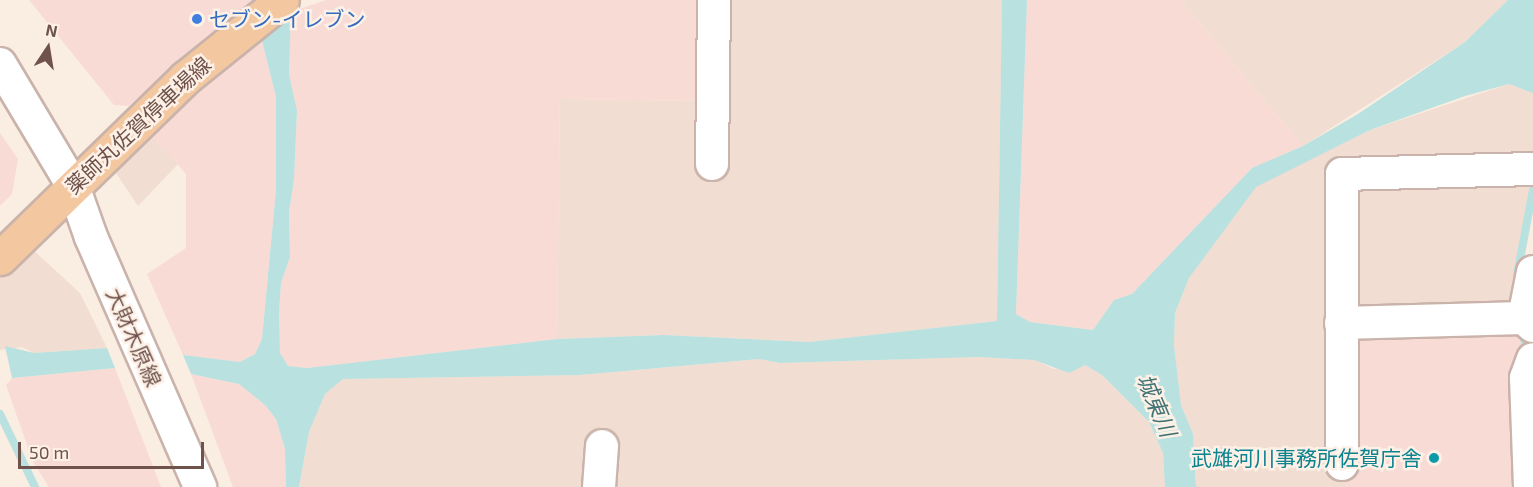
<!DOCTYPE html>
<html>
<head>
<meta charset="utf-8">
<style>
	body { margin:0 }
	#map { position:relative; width:1533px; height:487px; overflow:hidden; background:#faede2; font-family:"Exo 2","Noto Sans JP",sans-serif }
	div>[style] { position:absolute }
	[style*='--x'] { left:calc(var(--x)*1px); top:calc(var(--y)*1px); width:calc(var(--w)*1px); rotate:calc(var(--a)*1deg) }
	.residential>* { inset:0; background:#f1ddd1 }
	.commercial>* { inset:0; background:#f9dbd6 }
	.water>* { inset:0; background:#b8e1e0 }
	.stream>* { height:8px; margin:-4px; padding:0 4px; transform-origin:4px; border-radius:4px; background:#b8e1e0 }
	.roads { filter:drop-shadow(2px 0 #c9b3aa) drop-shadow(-2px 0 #c9b3aa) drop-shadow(0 2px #c9b3aa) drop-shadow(0 -2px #c9b3aa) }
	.minor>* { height:32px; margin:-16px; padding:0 16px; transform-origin:16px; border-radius:16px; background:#fff }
	.major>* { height:33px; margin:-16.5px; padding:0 16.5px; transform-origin:16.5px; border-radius:16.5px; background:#f3c79f }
	.dots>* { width:16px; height:16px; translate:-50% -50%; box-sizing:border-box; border:3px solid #fdf1e7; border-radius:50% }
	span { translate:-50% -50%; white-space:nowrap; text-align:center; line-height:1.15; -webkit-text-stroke:5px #fdf1e7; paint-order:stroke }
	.shop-label { font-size:21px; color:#366cbe }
	.left { translate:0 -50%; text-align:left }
	.street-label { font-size:21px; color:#6f524b }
	.culture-label { font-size:21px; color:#0d838f }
	.right { translate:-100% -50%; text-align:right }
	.water-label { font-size:22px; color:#407373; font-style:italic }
	.north { position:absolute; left:18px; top:18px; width:60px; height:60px; -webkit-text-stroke:4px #fdf1e7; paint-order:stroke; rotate:12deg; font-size:16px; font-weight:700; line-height:24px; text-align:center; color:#6f524b }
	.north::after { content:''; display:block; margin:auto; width:21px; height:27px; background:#6f524b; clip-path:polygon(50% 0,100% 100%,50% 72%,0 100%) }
	.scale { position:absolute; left:18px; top:442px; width:186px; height:27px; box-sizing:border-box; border:3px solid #6f524b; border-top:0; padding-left:8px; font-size:18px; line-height:21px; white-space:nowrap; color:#6f524b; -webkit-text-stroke:4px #fdf1e7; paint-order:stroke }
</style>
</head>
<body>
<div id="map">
	<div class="residential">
		<div style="clip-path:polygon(703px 0,1002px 0,997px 321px,809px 342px,663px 335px,557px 339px,560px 99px,701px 101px)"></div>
		<div style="clip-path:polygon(1180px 0,1508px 0,1465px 42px,1303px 146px)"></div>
		<div style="clip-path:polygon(1509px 84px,1533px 93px,1533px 153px,1329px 160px,1333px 375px,1346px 487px,1196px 487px,1193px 434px,1181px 405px,1174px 345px,1175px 313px,1189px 278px,1255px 187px,1370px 130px)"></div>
		<div style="clip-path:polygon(152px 136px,178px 164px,138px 206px,114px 170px)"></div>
		<div style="clip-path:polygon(1533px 178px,1512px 304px,1354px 308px,1353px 184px)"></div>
		<div style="clip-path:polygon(30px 247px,80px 293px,107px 348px,34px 353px,22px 347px,0 350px,0 278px)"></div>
		<div style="clip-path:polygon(979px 357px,1034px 360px,1054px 369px,1085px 365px,1102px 375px,1149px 422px,1163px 453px,1165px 487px,299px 487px,309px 432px,325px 394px,343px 379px,580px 375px,759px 359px,780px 363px)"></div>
	</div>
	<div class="commercial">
		<div style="clip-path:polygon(29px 0,257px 0,128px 106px,114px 105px)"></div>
		<div style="clip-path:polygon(326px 0,703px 0,701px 101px,560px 99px,557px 339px,307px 368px,288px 366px,280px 354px,279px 313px,281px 283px,290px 257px,289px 212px,294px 180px,297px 112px,289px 74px,291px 12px)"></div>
		<div style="clip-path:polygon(1027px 0,1180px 0,1303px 146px,1252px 168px,1132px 294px,1114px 300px,1093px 330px,1030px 322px,1016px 314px)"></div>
		<div style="clip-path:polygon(260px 33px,276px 97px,276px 190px,262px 339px,255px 354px,240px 362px,183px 355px,147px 274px,186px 248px,186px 174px,152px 136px,233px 54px)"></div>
		<div style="clip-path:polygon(0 133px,18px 159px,12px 194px,0 206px)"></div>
		<div style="clip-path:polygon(1521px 329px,1526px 345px,1516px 354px,1522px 487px,1346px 487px,1342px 471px,1354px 331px)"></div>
		<div style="clip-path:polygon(115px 368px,161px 487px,49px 487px,33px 462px,6px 385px,12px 378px)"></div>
		<div style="clip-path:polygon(191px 374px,239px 384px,265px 405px,276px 419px,285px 449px,286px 487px,233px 487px)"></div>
	</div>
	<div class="water">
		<div style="clip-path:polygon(1002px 0,1027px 0,1016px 314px,1030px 322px,1093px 330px,1114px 300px,1132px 294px,1252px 168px,1303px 146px,1358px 114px,1465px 42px,1508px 0,1533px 0,1533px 93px,1509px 84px,1465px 96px,1370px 130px,1256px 187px,1189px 278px,1175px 313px,1174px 345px,1181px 405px,1193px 434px,1196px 487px,1165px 487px,1163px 453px,1149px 422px,1102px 375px,1085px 365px,1069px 373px,1034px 360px,979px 357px,780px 363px,759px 359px,580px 375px,343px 379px,325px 394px,309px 432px,299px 487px,286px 487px,285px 449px,276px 419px,265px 405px,239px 384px,191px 374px,183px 355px,240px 362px,255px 354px,262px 339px,276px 190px,276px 97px,260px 33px,291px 12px,289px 74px,297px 111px,294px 180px,289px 212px,290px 257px,281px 283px,279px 313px,280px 353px,288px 366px,307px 368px,557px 339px,663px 335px,809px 342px,997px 321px)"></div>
		<div style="clip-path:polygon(5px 346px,34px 353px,107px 348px,115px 368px,12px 378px)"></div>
	</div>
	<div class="stream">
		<div style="--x:1517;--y:275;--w:86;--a:-79.3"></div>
		<div style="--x:1521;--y:330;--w:16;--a:72"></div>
		<div style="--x:0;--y:414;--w:81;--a:64.4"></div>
	</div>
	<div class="roads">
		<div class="minor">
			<div style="--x:0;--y:64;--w:142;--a:59.1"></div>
			<div style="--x:73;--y:186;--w:54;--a:70.6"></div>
			<div style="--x:91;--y:237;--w:273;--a:66.4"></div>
			<div style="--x:712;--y:164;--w:164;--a:-89.3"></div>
			<div style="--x:1533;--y:272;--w:47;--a:101.1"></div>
			<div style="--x:1524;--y:318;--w:12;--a:42"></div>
			<div style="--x:1341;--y:323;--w:183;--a:-1.6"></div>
			<div style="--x:1342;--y:464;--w:290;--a:-90"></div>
			<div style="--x:1342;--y:174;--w:191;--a:-1.5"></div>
			<div style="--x:599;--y:487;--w:41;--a:-85.8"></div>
			<div style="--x:1530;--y:487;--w:109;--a:-92.1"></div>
			<div style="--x:1526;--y:378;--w:20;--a:-70"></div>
		</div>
		<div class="major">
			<div style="--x:0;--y:258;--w:258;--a:-44.2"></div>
			<div style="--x:185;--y:78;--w:124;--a:-38.8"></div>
		</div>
	</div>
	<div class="dots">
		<div style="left:197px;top:19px;background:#3f7fe0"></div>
		<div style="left:1434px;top:458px;background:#0f9aa8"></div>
	</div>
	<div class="shop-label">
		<span class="left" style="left:209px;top:19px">セブン-イレブン</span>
	</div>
	<div class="street-label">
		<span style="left:138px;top:125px;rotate:-43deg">薬師丸佐賀停車場線</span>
		<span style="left:134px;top:337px;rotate:66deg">大財木原線</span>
	</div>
	<div class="culture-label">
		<span class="right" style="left:1422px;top:458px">武雄河川事務所佐賀庁舎</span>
	</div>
	<div class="water-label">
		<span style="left:1157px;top:405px;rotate:67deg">城東川</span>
	</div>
	<div class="north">N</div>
	<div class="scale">50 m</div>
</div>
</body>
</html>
